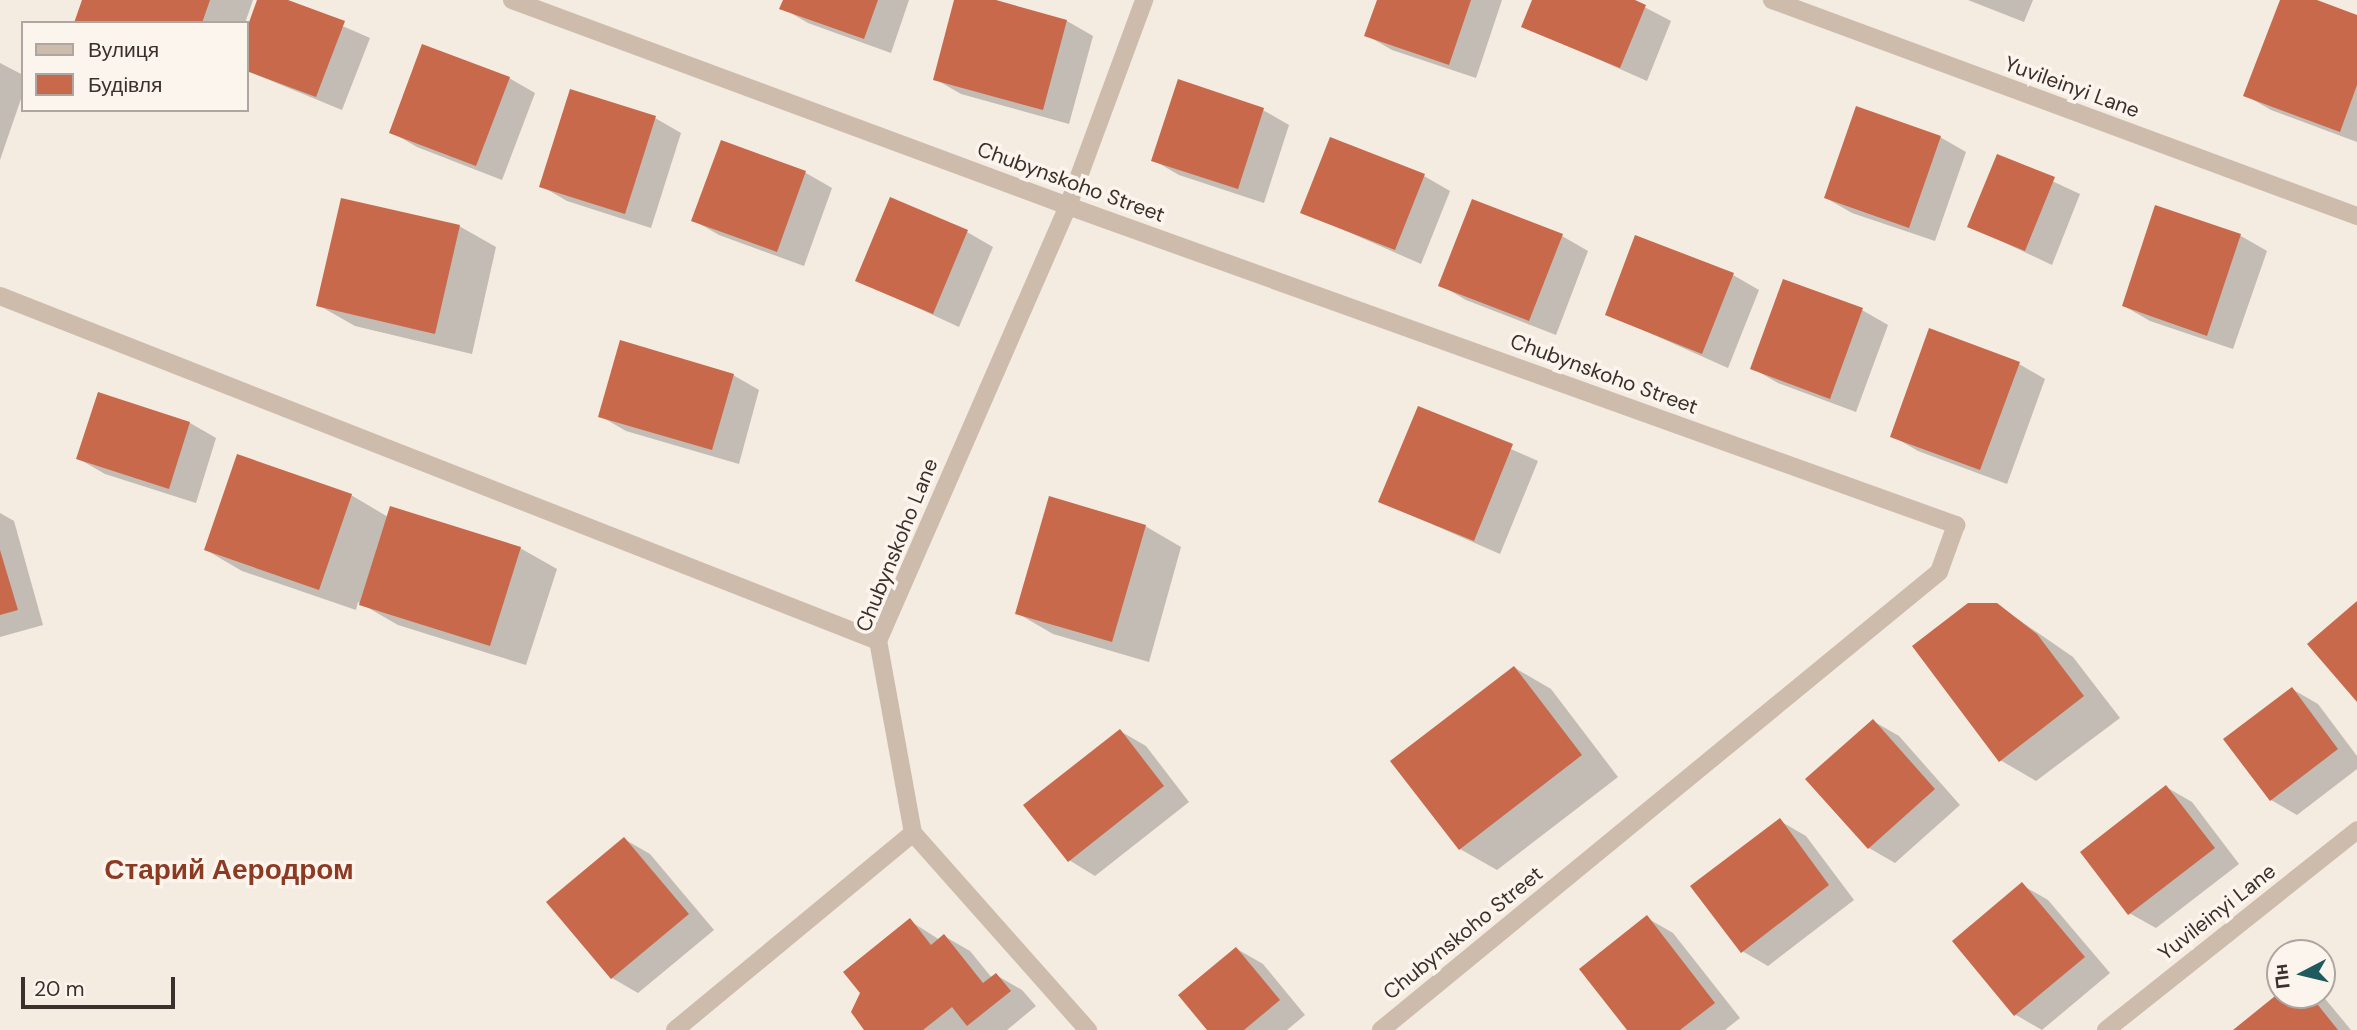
<!DOCTYPE html>
<html>
<head>
<meta charset="utf-8">
<style>
	body { margin:0 }
	#map { position:relative; width:2357px; height:1030px; overflow:hidden; background:#f4ebe1; font-family:"DM Sans",sans-serif }
	div>[style] { position:absolute }
	[style*='--x'] { left:calc(var(--x)*1px); top:calc(var(--y)*1px); width:calc(var(--w)*1px); rotate:calc(var(--a)*1deg) }
	.shadow>* { inset:0; background:#0003 }
	.building>* { inset:0; background:#c8694b }
	.minor>* { height:18px; margin:-9px; padding:0 9px; transform-origin:9px; border-radius:9px; background:#cdbbac }
	span { translate:-50% -50%; white-space:nowrap; text-align:center; line-height:1.15; -webkit-text-stroke:7px #fbf5ee; paint-order:stroke }
	.street-label { font-size:21px; color:#3b302b }
	.district-label { font-size:28px; color:#8c3b22; font-weight:700 }
	.legend { position:absolute; left:21px; top:21px; width:228px; height:91px; box-sizing:border-box; background:#fbf5ee; border:2px solid #aea6a0; margin:0; padding:9px 12px; list-style:none; font-size:21px; color:#3b302b }
	.legend li { display:flex; align-items:center; gap:14px; height:35px }
	.legend b { width:35px; border:2px solid #aea6a0 }
	.north { position:absolute; left:2266px; top:939px; width:70px; height:70px; box-sizing:border-box; background:#fbf5ee; border:2px solid #aea6a0; border-radius:50%; rotate:263deg; font-size:19px; font-weight:700; line-height:28px; text-align:center; color:#3b302b }
	.north::after { content:''; display:block; margin:auto; width:24px; height:32px; background:#1f5a5e; clip-path:polygon(50% 0,100% 100%,50% 72%,0 100%) }
	.scale { position:absolute; left:21px; top:977px; width:154px; height:32px; box-sizing:border-box; border:4px solid #3b302b; border-top:0; padding-left:9px; font-size:21px; line-height:24px; white-space:nowrap; color:#3b302b; -webkit-text-stroke:5px #fbf5ee; paint-order:stroke }
</style>
</head>
<body>
<div id="map">
	<div class="shadow">
		<div style="clip-path:polygon(84px 0,253px 0,245px 23px,76px 23px)"></div>
		<div style="clip-path:polygon(259px 0,283px 0,370px 38px,342px 110px,247px 71px,247px 32px)"></div>
		<div style="clip-path:polygon(784px 0,909px 0,891px 53px,808px 23px,782px 8px)"></div>
		<div style="clip-path:polygon(956px 0,990px 0,1067px 21px,1093px 36px,1069px 124px,961px 94px,935px 79px)"></div>
		<div style="clip-path:polygon(1378px 0,1502px 0,1476px 78px,1392px 50px,1366px 35px)"></div>
		<div style="clip-path:polygon(1534px 0,1631px 0,1671px 21px,1647px 81px,1523px 26px)"></div>
		<div style="clip-path:polygon(1968px 0,2033px 0,2024px 22px)"></div>
		<div style="clip-path:polygon(2282px 0,2312px 0,2357px 17px,2357px 142px,2271px 110px,2245px 95px)"></div>
		<div style="clip-path:polygon(0 63px,23px 75px,23px 93px,0 160px)"></div>
		<div style="clip-path:polygon(509px 78px,535px 93px,502px 180px,417px 147px,391px 132px)"></div>
		<div style="clip-path:polygon(1263px 110px,1289px 125px,1264px 203px,1179px 175px,1153px 160px)"></div>
		<div style="clip-path:polygon(655px 118px,681px 133px,651px 228px,567px 201px,541px 186px)"></div>
		<div style="clip-path:polygon(1940px 137px,1966px 152px,1935px 241px,1852px 213px,1826px 198px)"></div>
		<div style="clip-path:polygon(722px 142px,806px 173px,832px 188px,804px 266px,719px 235px,693px 220px)"></div>
		<div style="clip-path:polygon(1998px 156px,2080px 194px,2052px 265px,1969px 226px)"></div>
		<div style="clip-path:polygon(1424px 176px,1450px 191px,1421px 264px,1303px 212px)"></div>
		<div style="clip-path:polygon(2157px 207px,2241px 236px,2267px 251px,2233px 349px,2150px 321px,2124px 306px)"></div>
		<div style="clip-path:polygon(459px 226px,496px 247px,472px 354px,355px 326px,318px 305px)"></div>
		<div style="clip-path:polygon(967px 232px,993px 247px,959px 327px,857px 280px)"></div>
		<div style="clip-path:polygon(1562px 236px,1588px 251px,1556px 335px,1466px 300px,1440px 285px)"></div>
		<div style="clip-path:polygon(1733px 275px,1759px 290px,1728px 368px,1607px 314px)"></div>
		<div style="clip-path:polygon(1862px 310px,1888px 325px,1856px 412px,1778px 383px,1752px 368px)"></div>
		<div style="clip-path:polygon(2019px 364px,2045px 379px,2007px 484px,1918px 451px,1892px 436px)"></div>
		<div style="clip-path:polygon(733px 375px,759px 390px,739px 464px,626px 431px,600px 416px)"></div>
		<div style="clip-path:polygon(99px 395px,190px 423px,216px 438px,196px 503px,105px 474px,79px 459px)"></div>
		<div style="clip-path:polygon(1419px 408px,1538px 461px,1500px 554px,1381px 502px)"></div>
		<div style="clip-path:polygon(351px 495px,388px 517px,520px 548px,557px 569px,526px 665px,398px 625px,358px 602px,356px 610px,242px 571px,206px 550px)"></div>
		<div style="clip-path:polygon(0 513px,14px 521px,43px 625px,0 637px)"></div>
		<div style="clip-path:polygon(1145px 526px,1181px 547px,1149px 662px,1053px 634px,1017px 613px)"></div>
		<div style="clip-path:polygon(1996px 604px,2073px 657px,2120px 718px,2036px 781px,2000px 760px)"></div>
		<div style="clip-path:polygon(1515px 668px,1551px 689px,1618px 777px,1497px 870px,1460px 849px,1393px 761px)"></div>
		<div style="clip-path:polygon(2292px 689px,2318px 704px,2357px 756px,2357px 769px,2297px 815px,2271px 800px)"></div>
		<div style="clip-path:polygon(1873px 721px,1899px 736px,1960px 805px,1895px 863px,1869px 848px)"></div>
		<div style="clip-path:polygon(1120px 731px,1146px 746px,1189px 802px,1095px 876px,1069px 860px)"></div>
		<div style="clip-path:polygon(2166px 787px,2192px 802px,2239px 864px,2156px 928px,2129px 913px)"></div>
		<div style="clip-path:polygon(1780px 821px,1806px 836px,1854px 900px,1768px 966px,1742px 951px)"></div>
		<div style="clip-path:polygon(624px 839px,650px 854px,714px 930px,638px 993px,612px 978px,549px 902px)"></div>
		<div style="clip-path:polygon(2022px 885px,2048px 900px,2110px 973px,2042px 1030px,2016px 1015px,1954px 942px)"></div>
		<div style="clip-path:polygon(1647px 918px,1673px 933px,1740px 1018px,1725px 1030px,1629px 1030px)"></div>
		<div style="clip-path:polygon(910px 921px,940px 940px,944px 936px,970px 951px,992px 978px,996px 975px,1022px 990px,1036px 1006px,1007px 1030px,866px 1030px)"></div>
		<div style="clip-path:polygon(1237px 949px,1263px 964px,1305px 1015px,1287px 1030px,1209px 1030px)"></div>
		<div style="clip-path:polygon(2280px 995px,2322px 995px,2351px 1030px,2236px 1030px)"></div>
	</div>
	<div class="building">
		<div style="clip-path:polygon(82px 0,210px 0,202px 23px,74px 23px)"></div>
		<div style="clip-path:polygon(257px 0,288px 0,345px 21px,316px 97px,247px 71px,247px 28px)"></div>
		<div style="clip-path:polygon(783px 0,878px 0,864px 39px,779px 9px)"></div>
		<div style="clip-path:polygon(954px 0,996px 0,1067px 20px,1043px 110px,933px 80px)"></div>
		<div style="clip-path:polygon(1377px 0,1471px 0,1449px 65px,1364px 36px)"></div>
		<div style="clip-path:polygon(1532px 0,1635px 0,1646px 5px,1620px 68px,1521px 27px)"></div>
		<div style="clip-path:polygon(2280px 0,2317px 0,2357px 15px,2357px 85px,2340px 132px,2243px 96px)"></div>
		<div style="clip-path:polygon(422px 44px,510px 77px,476px 166px,389px 133px)"></div>
		<div style="clip-path:polygon(1178px 79px,1264px 108px,1238px 189px,1151px 161px)"></div>
		<div style="clip-path:polygon(570px 89px,656px 116px,625px 214px,539px 187px)"></div>
		<div style="clip-path:polygon(1856px 106px,1941px 136px,1909px 228px,1824px 198px)"></div>
		<div style="clip-path:polygon(1330px 137px,1425px 174px,1395px 250px,1300px 213px)"></div>
		<div style="clip-path:polygon(721px 140px,806px 171px,777px 252px,691px 221px)"></div>
		<div style="clip-path:polygon(1997px 154px,2055px 177px,2025px 251px,1967px 227px)"></div>
		<div style="clip-path:polygon(890px 197px,968px 230px,933px 314px,855px 281px)"></div>
		<div style="clip-path:polygon(341px 198px,460px 225px,435px 334px,316px 306px)"></div>
		<div style="clip-path:polygon(1472px 199px,1563px 234px,1529px 321px,1438px 286px)"></div>
		<div style="clip-path:polygon(2155px 205px,2241px 234px,2207px 336px,2122px 306px)"></div>
		<div style="clip-path:polygon(1635px 235px,1734px 273px,1702px 354px,1605px 315px)"></div>
		<div style="clip-path:polygon(1783px 279px,1863px 308px,1830px 399px,1750px 369px)"></div>
		<div style="clip-path:polygon(1929px 328px,2020px 362px,1980px 470px,1890px 437px)"></div>
		<div style="clip-path:polygon(620px 340px,734px 374px,712px 450px,598px 417px)"></div>
		<div style="clip-path:polygon(98px 392px,190px 422px,169px 489px,76px 459px)"></div>
		<div style="clip-path:polygon(1418px 406px,1513px 444px,1474px 541px,1378px 502px)"></div>
		<div style="clip-path:polygon(237px 454px,352px 494px,319px 590px,204px 550px)"></div>
		<div style="clip-path:polygon(1049px 496px,1146px 525px,1112px 642px,1015px 614px)"></div>
		<div style="clip-path:polygon(390px 506px,521px 547px,490px 646px,359px 605px)"></div>
		<div style="clip-path:polygon(0 550px,18px 610px,0 615px)"></div>
		<div style="clip-path:polygon(2357px 601px,2357px 702px,2307px 644px)"></div>
		<div style="clip-path:polygon(1968px 603px,1997px 603px,2037px 634px,2084px 696px,1999px 762px,1912px 646px)"></div>
		<div style="clip-path:polygon(1514px 666px,1582px 755px,1459px 850px,1390px 761px)"></div>
		<div style="clip-path:polygon(2292px 687px,2338px 749px,2270px 801px,2223px 739px)"></div>
		<div style="clip-path:polygon(1873px 719px,1935px 789px,1868px 849px,1805px 779px)"></div>
		<div style="clip-path:polygon(1120px 729px,1164px 786px,1068px 862px,1023px 805px)"></div>
		<div style="clip-path:polygon(2166px 785px,2215px 848px,2128px 915px,2080px 852px)"></div>
		<div style="clip-path:polygon(1780px 818px,1829px 885px,1741px 953px,1690px 886px)"></div>
		<div style="clip-path:polygon(624px 837px,689px 914px,611px 979px,546px 902px)"></div>
		<div style="clip-path:polygon(2022px 882px,2085px 957px,2014px 1016px,1952px 941px)"></div>
		<div style="clip-path:polygon(1647px 915px,1715px 1003px,1680px 1030px,1627px 1030px,1579px 969px)"></div>
		<div style="clip-path:polygon(910px 918px,931px 945px,944px 934px,983px 983px,996px 973px,1011px 991px,967px 1026px,952px 1007px,923px 1030px,864px 1030px,851px 1012px,860px 993px,843px 972px)"></div>
		<div style="clip-path:polygon(1236px 947px,1280px 1000px,1244px 1030px,1207px 1030px,1178px 995px)"></div>
		<div style="clip-path:polygon(2280px 992px,2310px 995px,2338px 1030px,2233px 1030px)"></div>
	</div>
	<div class="minor">
		<div style="--x:512;--y:0;--w:593;--a:20.33"></div>
		<div style="--x:1068;--y:206;--w:944;--a:19.76"></div>
		<div style="--x:1956;--y:525;--w:50;--a:109.9"></div>
		<div style="--x:1939;--y:572;--w:722;--a:140.62"></div>
		<div style="--x:1772;--y:0;--w:624;--a:20.27"></div>
		<div style="--x:0;--y:296;--w:943;--a:21.45"></div>
		<div style="--x:913;--y:833;--w:264;--a:48.4"></div>
		<div style="--x:675;--y:1030;--w:309;--a:-39.6"></div>
		<div style="--x:913;--y:833;--w:195;--a:-100.3"></div>
		<div style="--x:878;--y:641;--w:475;--a:-66.4"></div>
		<div style="--x:1068;--y:206;--w:220;--a:-69.7"></div>
		<div style="--x:2106;--y:1030;--w:321;--a:-38.5"></div>
	</div>
	<div class="street-label">
		<span style="left:2072px;top:87px;rotate:20deg">Yuvileinyi Lane</span>
		<span style="left:1071px;top:182px;rotate:20deg">Chubynskoho Street</span>
		<span style="left:1604px;top:374px;rotate:20deg">Chubynskoho Street</span>
		<span style="left:897px;top:545px;rotate:-68deg">Chubynskoho Lane</span>
		<span style="left:2217px;top:912px;rotate:-38deg">Yuvileinyi Lane</span>
		<span style="left:1463px;top:933px;rotate:-39deg">Chubynskoho Street</span>
	</div>
	<div class="district-label">
		<span style="left:229px;top:870px">Старий Аеродром</span>
	</div>
	<ul class="legend">
	<li><b style="height:9px;background:#cdbbac"></b>Вулиця</li>
	<li><b style="height:19px;background:#c8694b"></b>Будівля</li>
	</ul>
	<div class="north">Пн</div>
	<div class="scale">20 m</div>
</div>
</body>
</html>
